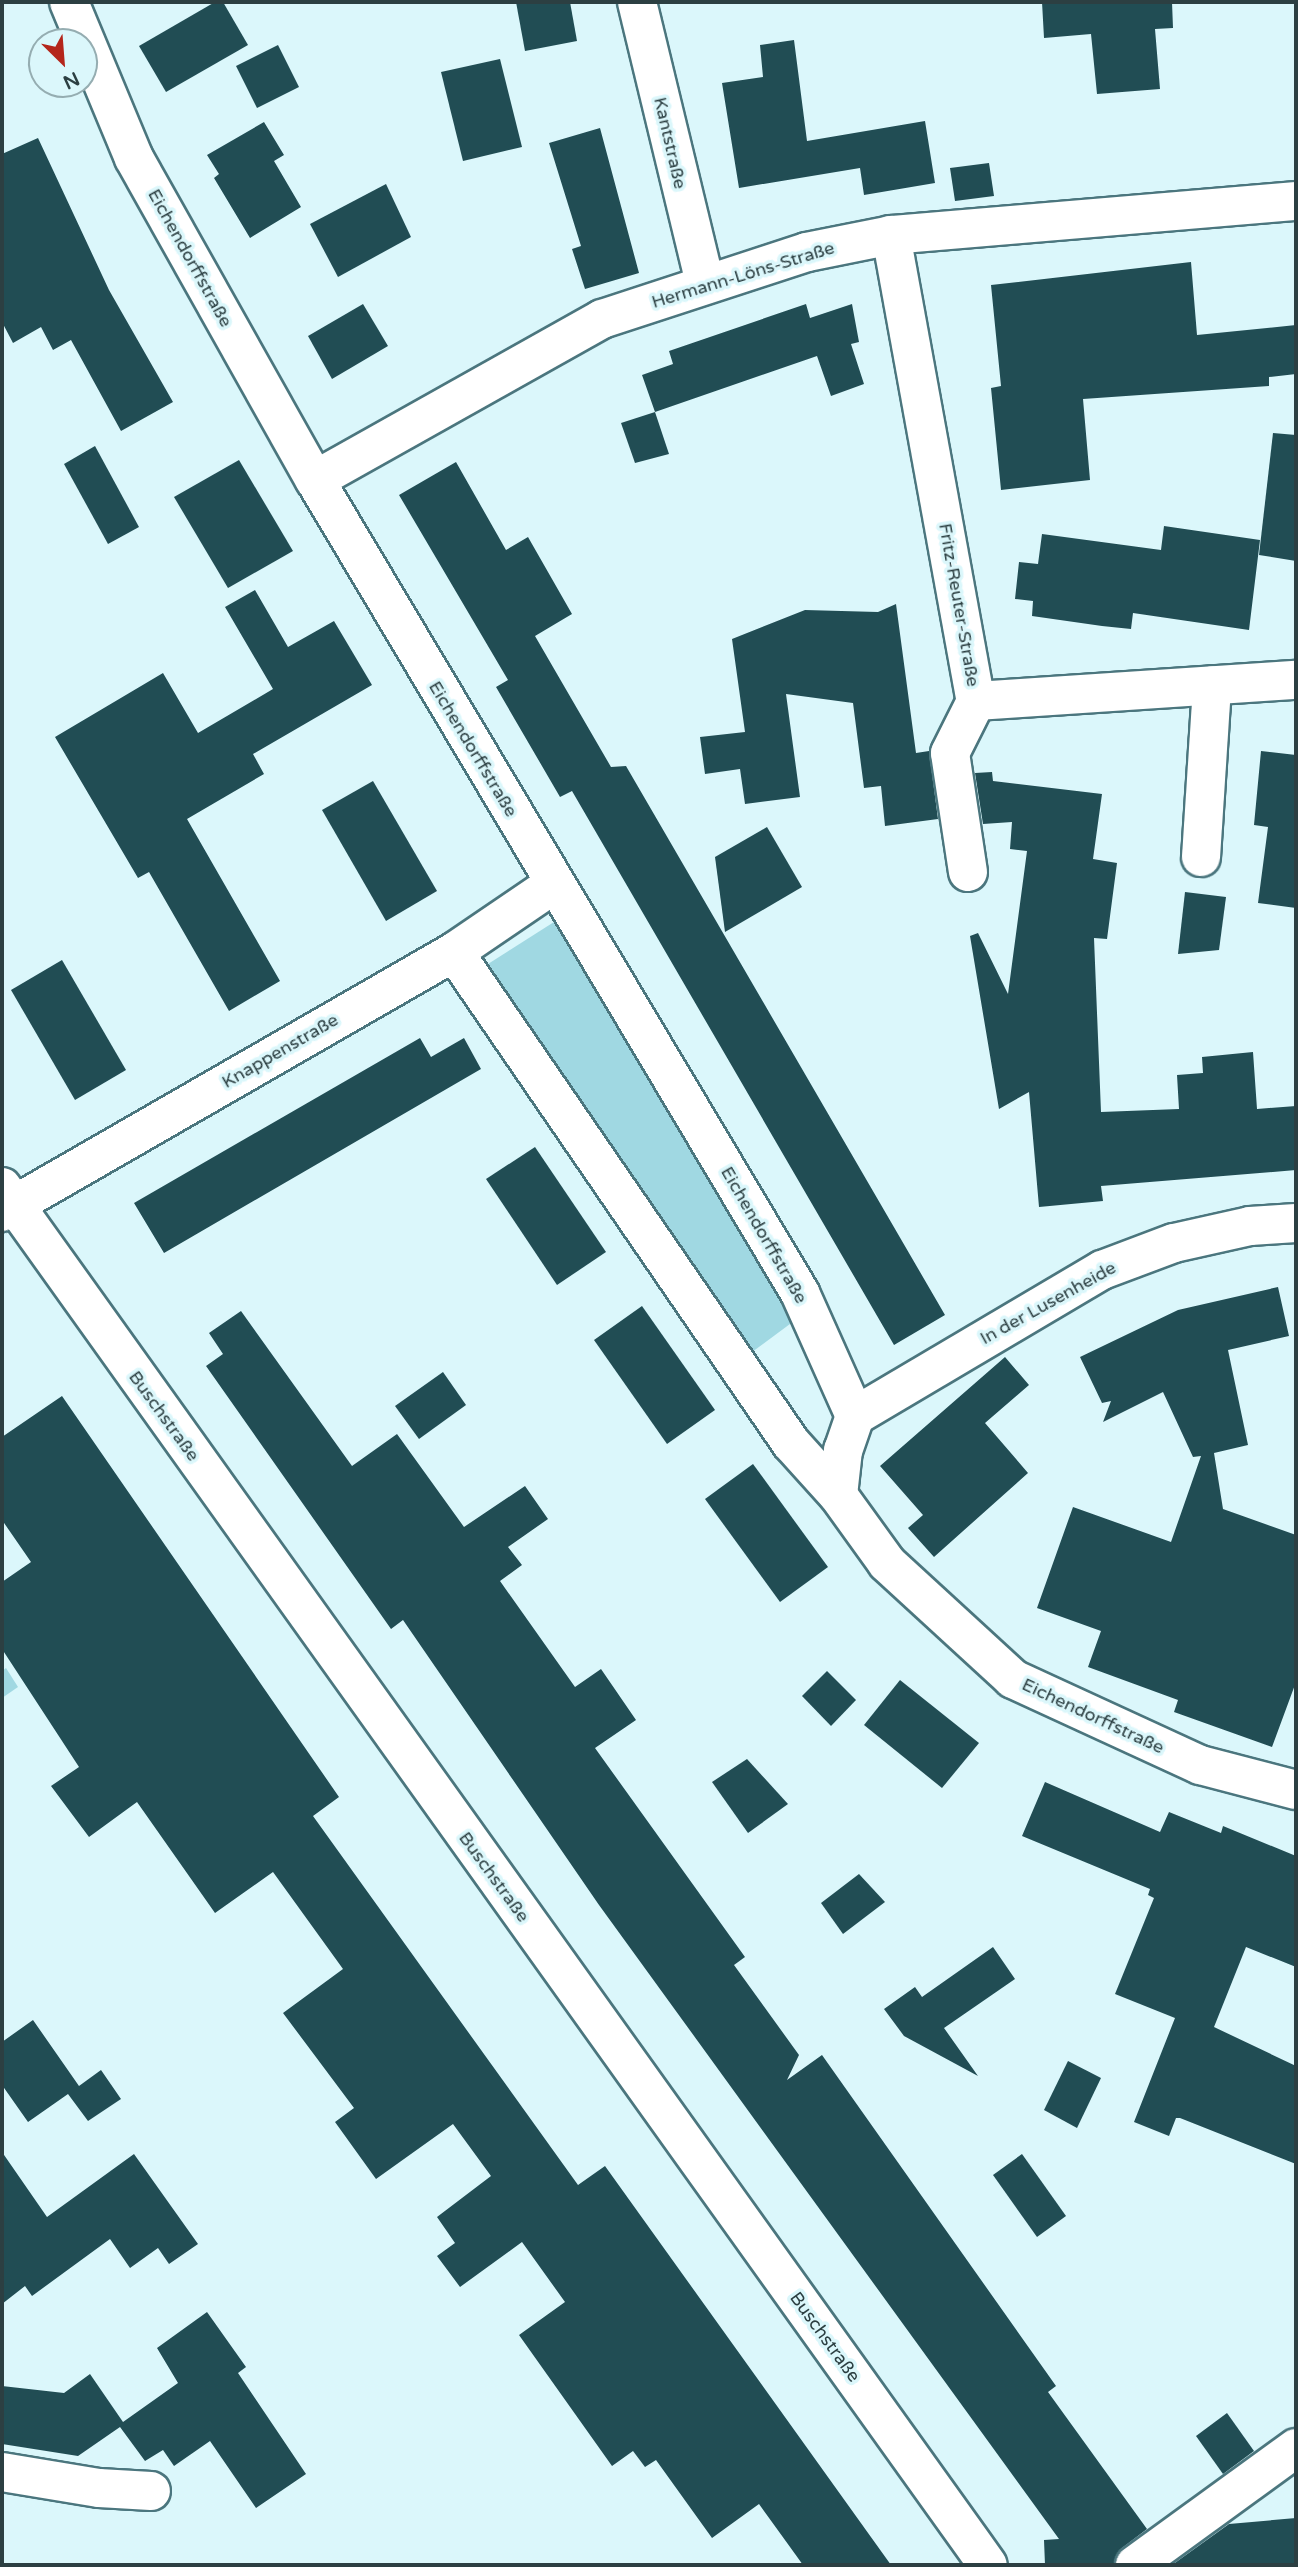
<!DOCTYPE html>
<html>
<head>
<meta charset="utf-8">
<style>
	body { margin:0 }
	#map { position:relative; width:1298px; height:2567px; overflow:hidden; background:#dbf7fb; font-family:"Varela Round",sans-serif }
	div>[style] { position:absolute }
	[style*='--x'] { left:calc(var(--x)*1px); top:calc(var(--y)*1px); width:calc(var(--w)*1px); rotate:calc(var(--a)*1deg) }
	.green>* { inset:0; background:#a0d8e2 }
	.building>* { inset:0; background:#214d54 }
	.roads { filter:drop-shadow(2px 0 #4b767e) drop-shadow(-2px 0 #4b767e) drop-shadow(0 2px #4b767e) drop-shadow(0 -2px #4b767e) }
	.minor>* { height:38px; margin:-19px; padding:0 19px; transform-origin:19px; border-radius:19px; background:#fff }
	span { translate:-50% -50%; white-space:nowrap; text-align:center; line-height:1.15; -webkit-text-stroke:7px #dbf7fb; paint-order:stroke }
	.street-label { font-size:18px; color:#2c3f42 }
	.frame { position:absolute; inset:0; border:4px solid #2c3f42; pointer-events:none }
	.north { position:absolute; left:28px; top:28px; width:70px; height:70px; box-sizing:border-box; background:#dbf7fb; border:2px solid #95adb1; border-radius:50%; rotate:155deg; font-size:19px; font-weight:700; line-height:28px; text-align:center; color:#2c3f42 }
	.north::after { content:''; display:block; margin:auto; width:24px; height:32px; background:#b4261b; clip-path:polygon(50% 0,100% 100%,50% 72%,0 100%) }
</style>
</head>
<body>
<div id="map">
	<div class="green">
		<div style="clip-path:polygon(554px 922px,794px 1321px,748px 1355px,488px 964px)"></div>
		<div style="clip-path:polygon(6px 1668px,18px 1687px,2px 1698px,2px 1671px)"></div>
	</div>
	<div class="building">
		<div style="clip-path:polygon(215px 2px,223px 2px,248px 45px,166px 92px,139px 46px)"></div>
		<div style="clip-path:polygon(516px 2px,570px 2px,577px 41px,525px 51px)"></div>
		<div style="clip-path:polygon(1042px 2px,1172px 2px,1173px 28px,1155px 29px,1160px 89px,1097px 94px,1091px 34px,1044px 38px)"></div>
		<div style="clip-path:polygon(794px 40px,807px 141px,925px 121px,935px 183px,864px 195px,860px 168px,739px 188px,722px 83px,763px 77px,760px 45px)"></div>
		<div style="clip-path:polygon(278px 45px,299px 87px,257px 108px,236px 66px)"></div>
		<div style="clip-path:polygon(500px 59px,522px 147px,463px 161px,441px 72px)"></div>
		<div style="clip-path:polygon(264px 122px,284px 155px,274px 161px,301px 207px,250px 238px,214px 178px,219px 174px,207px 155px)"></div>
		<div style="clip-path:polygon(600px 128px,639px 273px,585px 289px,572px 249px,581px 246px,549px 143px)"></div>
		<div style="clip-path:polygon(38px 138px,109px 290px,173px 402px,121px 431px,71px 340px,53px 350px,41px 327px,13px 343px,2px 322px,2px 154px)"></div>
		<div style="clip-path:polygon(989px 163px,994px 196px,955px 201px,950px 168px)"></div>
		<div style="clip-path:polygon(386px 184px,411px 237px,338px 277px,310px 224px)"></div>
		<div style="clip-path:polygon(1191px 262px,1197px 335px,1296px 325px,1296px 374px,1269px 377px,1269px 386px,1083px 399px,1090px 480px,1001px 490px,991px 388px,1001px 386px,991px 285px)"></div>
		<div style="clip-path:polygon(363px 304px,388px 346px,332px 379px,308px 336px)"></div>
		<div style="clip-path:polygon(806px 304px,810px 318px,852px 304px,859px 342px,851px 344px,864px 384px,831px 396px,817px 356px,655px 412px,642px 375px,673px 364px,669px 351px)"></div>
		<div style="clip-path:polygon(655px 412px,669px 454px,635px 463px,621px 423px)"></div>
		<div style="clip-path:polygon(1273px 433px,1296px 435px,1296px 561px,1259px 555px)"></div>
		<div style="clip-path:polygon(95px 446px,139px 527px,108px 544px,64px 464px)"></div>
		<div style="clip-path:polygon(239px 460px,293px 551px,228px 588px,174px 497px)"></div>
		<div style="clip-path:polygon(456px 462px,506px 550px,528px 537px,572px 614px,535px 636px,611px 767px,626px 766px,945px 1315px,894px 1345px,572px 791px,560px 797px,496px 687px,508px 680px,399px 495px)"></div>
		<div style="clip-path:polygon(1164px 526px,1260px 540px,1249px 630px,1133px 613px,1131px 629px,1102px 626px,1032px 616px,1033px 601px,1015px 599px,1019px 562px,1038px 564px,1042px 534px,1161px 550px)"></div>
		<div style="clip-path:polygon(255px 590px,288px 647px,334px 621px,372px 685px,253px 754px,264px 774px,187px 819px,280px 981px,229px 1011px,149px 872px,138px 878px,55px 737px,163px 673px,198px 733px,273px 689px,225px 607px)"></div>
		<div style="clip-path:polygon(896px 604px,916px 753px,929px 751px,938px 819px,885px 826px,881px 786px,864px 788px,853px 703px,786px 694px,800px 797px,745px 804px,740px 769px,705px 774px,700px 737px,745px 732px,732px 639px,805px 610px,878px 612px)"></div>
		<div style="clip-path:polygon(1261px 751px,1296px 755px,1296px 908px,1258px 903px,1268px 827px,1254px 825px)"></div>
		<div style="clip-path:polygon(992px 772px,993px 781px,1102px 794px,1093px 859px,1117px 863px,1107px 939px,1094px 938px,1101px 1112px,1179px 1109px,1177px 1075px,1203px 1073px,1202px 1057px,1253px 1052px,1257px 1109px,1296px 1106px,1296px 1170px,1101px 1186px,1103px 1201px,1039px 1207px,1029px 1092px,999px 1109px,970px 936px,978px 933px,1008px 994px,1027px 851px,1010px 849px,1012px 822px,983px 824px,975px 773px)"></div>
		<div style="clip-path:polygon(373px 781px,437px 891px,386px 921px,322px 810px)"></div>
		<div style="clip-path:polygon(767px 827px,802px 887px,725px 932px,715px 857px)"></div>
		<div style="clip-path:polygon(1185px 892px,1226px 897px,1219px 950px,1178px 954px)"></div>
		<div style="clip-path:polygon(62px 960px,126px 1070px,75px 1100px,11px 990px)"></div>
		<div style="clip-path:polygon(420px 1038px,431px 1057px,464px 1038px,481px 1069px,164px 1253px,134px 1203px)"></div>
		<div style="clip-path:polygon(535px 1147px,606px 1252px,557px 1285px,486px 1179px)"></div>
		<div style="clip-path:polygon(1278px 1287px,1289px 1336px,1228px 1350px,1248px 1445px,1214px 1453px,1223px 1509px,1296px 1535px,1296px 1682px,1272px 1747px,1174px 1712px,1178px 1700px,1088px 1667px,1101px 1631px,1037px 1608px,1073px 1507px,1171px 1542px,1201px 1456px,1193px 1457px,1163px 1392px,1103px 1422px,1111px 1401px,1102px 1403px,1080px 1357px,1178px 1310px)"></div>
		<div style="clip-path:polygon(642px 1306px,715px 1410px,667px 1444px,594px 1340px)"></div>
		<div style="clip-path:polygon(241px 1311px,352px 1466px,397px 1434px,464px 1527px,525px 1486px,548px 1519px,508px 1547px,522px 1565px,500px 1581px,575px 1687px,601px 1669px,636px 1720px,595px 1748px,745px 1957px,734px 1965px,799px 2055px,787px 2080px,822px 2055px,1056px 2386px,1048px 2392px,1147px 2529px,1122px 2548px,1113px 2565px,1045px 2565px,1044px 2540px,1059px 2539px,599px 1905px,403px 1620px,391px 1629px,206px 1366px,223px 1354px,209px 1333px)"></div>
		<div style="clip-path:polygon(1005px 1357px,1029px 1385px,985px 1423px,1028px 1473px,934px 1557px,908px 1528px,923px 1515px,880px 1466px)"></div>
		<div style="clip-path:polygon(443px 1372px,466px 1405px,419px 1439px,395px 1406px)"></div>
		<div style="clip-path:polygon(62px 1396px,339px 1797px,313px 1816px,578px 2185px,605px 2166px,891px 2565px,803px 2565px,759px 2504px,712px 2538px,656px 2460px,645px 2467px,633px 2451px,612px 2466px,519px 2335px,565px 2302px,522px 2242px,460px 2287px,437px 2256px,455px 2243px,437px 2217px,491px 2176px,453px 2124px,376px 2179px,335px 2122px,354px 2108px,283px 2013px,343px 1969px,273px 1872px,215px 1913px,137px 1802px,89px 1837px,51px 1786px,79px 1767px,2px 1649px,2px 1582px,31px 1562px,2px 1520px,2px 1437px)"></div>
		<div style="clip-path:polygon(753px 1464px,828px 1567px,780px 1602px,705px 1499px)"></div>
		<div style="clip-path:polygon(827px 1671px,856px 1700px,831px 1726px,802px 1696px)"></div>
		<div style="clip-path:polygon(900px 1680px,979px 1743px,942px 1788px,864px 1725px)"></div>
		<div style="clip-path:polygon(747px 1759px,788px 1804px,748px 1833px,712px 1782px)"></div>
		<div style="clip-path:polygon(1045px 1782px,1160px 1832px,1169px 1812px,1221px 1833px,1223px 1826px,1296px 1856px,1296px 1967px,1246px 1947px,1214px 2027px,1296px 2066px,1296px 2164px,1180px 2118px,1176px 2118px,1169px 2136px,1134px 2122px,1175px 2018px,1115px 1994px,1154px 1898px,1148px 1895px,1150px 1889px,1022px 1836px)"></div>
		<div style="clip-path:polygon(859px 1874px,885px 1902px,843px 1934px,821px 1903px)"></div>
		<div style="clip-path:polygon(993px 1947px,1015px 1979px,944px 2028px,978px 2076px,904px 2036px,884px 2009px,915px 1987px,922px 1997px)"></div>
		<div style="clip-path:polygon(33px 2020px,79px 2086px,101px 2070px,121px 2099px,88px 2121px,68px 2094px,28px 2122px,2px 2085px,2px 2042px)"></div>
		<div style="clip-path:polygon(1068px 2061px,1101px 2078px,1077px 2128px,1044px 2110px)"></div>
		<div style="clip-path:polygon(2px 2152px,47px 2217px,134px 2154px,198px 2244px,169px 2264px,158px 2248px,130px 2268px,110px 2239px,32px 2296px,25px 2286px,2px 2304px)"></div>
		<div style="clip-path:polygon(1022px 2154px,1066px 2216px,1037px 2237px,993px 2175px)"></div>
		<div style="clip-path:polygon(207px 2312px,246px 2367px,238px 2373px,306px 2474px,256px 2508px,210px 2441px,174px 2466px,163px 2450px,145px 2461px,120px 2427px,78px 2456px,2px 2444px,2px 2386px,64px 2393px,90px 2374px,123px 2422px,178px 2383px,157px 2348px)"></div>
		<div style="clip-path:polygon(1227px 2413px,1254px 2451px,1223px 2474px,1196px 2436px)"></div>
		<div style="clip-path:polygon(1296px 2518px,1296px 2565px,1172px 2565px,1229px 2524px)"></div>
	</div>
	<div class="roads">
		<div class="minor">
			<div style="--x:69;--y:2;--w:169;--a:67.4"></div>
			<div style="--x:134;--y:158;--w:369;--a:60.7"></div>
			<div style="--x:315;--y:480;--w:947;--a:59.18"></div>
			<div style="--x:800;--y:1293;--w:135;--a:65.9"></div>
			<div style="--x:855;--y:1416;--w:36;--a:109"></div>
			<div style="--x:843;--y:1450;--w:45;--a:96.3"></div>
			<div style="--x:838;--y:1495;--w:84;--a:54.2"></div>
			<div style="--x:887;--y:1563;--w:171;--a:42.6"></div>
			<div style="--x:1013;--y:1679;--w:206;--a:24.7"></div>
			<div style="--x:1200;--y:1765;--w:99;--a:14.6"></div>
			<div style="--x:637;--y:2;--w:290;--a:76.4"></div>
			<div style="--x:891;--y:235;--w:474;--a:79.7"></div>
			<div style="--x:976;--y:701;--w:321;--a:-3.8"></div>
			<div style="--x:315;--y:480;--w:329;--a:-29.3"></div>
			<div style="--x:602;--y:319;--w:216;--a:-18.1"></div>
			<div style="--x:807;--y:252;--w:86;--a:-11.4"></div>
			<div style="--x:891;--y:235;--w:406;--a:-4.8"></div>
			<div style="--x:1201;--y:857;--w:172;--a:-86.3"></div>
			<div style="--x:968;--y:872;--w:120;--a:-98.6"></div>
			<div style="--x:950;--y:753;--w:58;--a:-63.4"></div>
			<div style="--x:454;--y:952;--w:596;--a:55.54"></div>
			<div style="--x:791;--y:1443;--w:70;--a:47.9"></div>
			<div style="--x:2;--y:1187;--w:1694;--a:54.42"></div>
			<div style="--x:2;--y:1212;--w:521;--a:-29.91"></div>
			<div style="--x:454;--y:952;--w:121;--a:-34.2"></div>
			<div style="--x:855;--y:1416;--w:287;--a:-30.6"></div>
			<div style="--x:1102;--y:1270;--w:77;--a:-20.6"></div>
			<div style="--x:1174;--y:1243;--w:78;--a:-12.6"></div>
			<div style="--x:1250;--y:1226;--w:46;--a:-3.7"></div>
			<div style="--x:2;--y:2472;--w:98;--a:9.4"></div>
			<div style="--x:99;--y:2488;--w:52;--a:3.3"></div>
			<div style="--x:1135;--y:2565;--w:199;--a:-36"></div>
		</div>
	</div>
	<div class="street-label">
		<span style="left:670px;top:143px;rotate:77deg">Kantstraße</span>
		<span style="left:190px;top:258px;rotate:61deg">Eichendorffstraße</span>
		<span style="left:743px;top:275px;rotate:-17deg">Hermann-Löns-Straße</span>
		<span style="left:959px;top:605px;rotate:80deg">Fritz-Reuter-Straße</span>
		<span style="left:473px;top:749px;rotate:59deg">Eichendorffstraße</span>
		<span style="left:280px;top:1051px;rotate:-30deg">Knappenstraße</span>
		<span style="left:764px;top:1235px;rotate:60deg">Eichendorffstraße</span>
		<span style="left:1048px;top:1303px;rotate:-29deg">In der Lusenheide</span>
		<span style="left:164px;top:1416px;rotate:54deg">Buschstraße</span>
		<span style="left:1093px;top:1716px;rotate:25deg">Eichendorffstraße</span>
		<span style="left:494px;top:1877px;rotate:54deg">Buschstraße</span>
		<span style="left:825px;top:2337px;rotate:54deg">Buschstraße</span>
	</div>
	<div class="frame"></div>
	<div class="north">N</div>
</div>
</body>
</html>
